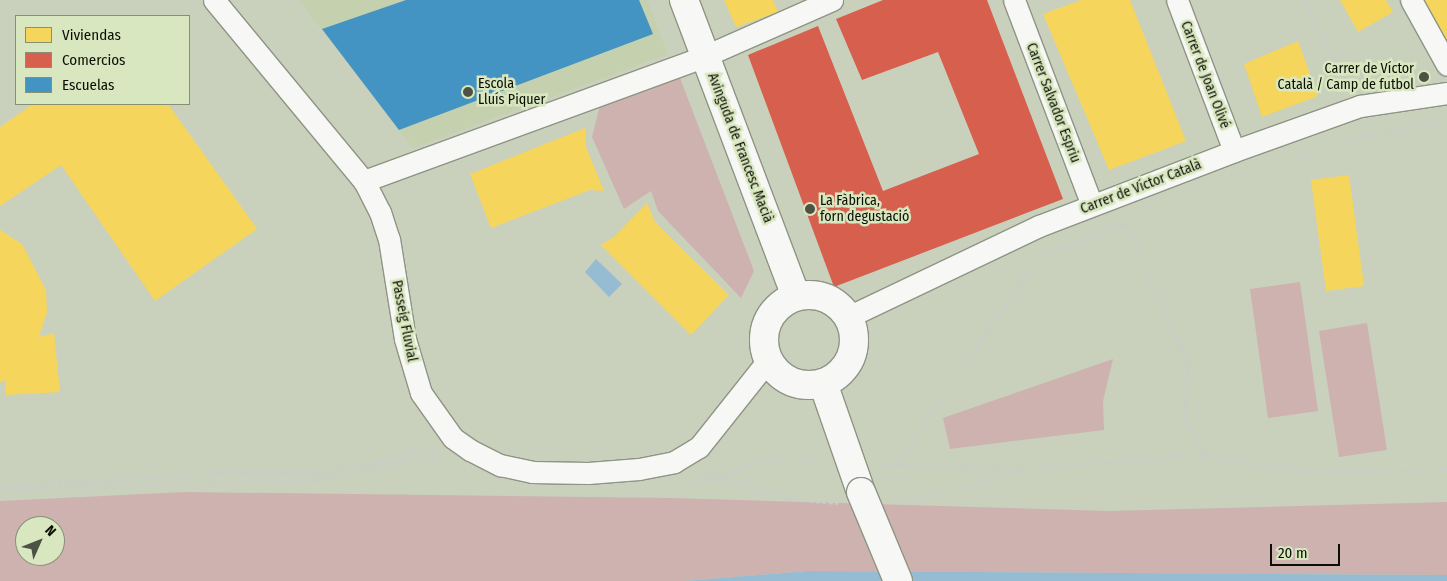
<!DOCTYPE html>
<html>
<head>
<meta charset="utf-8">
<style>
	body { margin:0 }
	#map { position:relative; width:1447px; height:581px; overflow:hidden; background:#c9d1bc; font-family:"Fira Sans Condensed",sans-serif }
	div>[style] { position:absolute }
	[style*='--x'] { left:calc(var(--x)*1px); top:calc(var(--y)*1px); width:calc(var(--w)*1px); rotate:calc(var(--a)*1deg) }
	.built>* { inset:0; background:#c4d0ae }
	.green>* { inset:0; background:#cdb2b0 }
	.water>* { inset:0; background:#95bcd2 }
	.homes>* { inset:0; background:#f6d55c }
	.shops>* { inset:0; background:#d6604d }
	.schools>* { inset:0; background:#4393c3 }
	.path>* { height:3px; margin-top:-1.5px; transform-origin:0; background:repeating-linear-gradient(90deg,#caccc6 0 4px,transparent 0 6.5px) }
	.roads { filter:drop-shadow(1px 0 #8e9484) drop-shadow(-1px 0 #8e9484) drop-shadow(0 1px #8e9484) drop-shadow(0 -1px #8e9484) }
	.street>* { height:21px; margin:-10.5px; padding:0 10.5px; transform-origin:10.5px; border-radius:10.5px; background:#f7f8f5 }
	.secondary>* { height:28px; margin:-14px; padding:0 14px; transform-origin:14px; border-radius:14px; background:#f7f8f5 }
	.secondary>.ring { margin:-14px; padding:0; box-sizing:content-box; background:none; border:28px solid #f7f8f5; border-radius:50% }
	.bridges { filter:drop-shadow(1px 0 #8e9484) drop-shadow(-1px 0 #8e9484) drop-shadow(0 1px #8e9484) drop-shadow(0 -1px #8e9484) }
	.secondary-bridge>* { height:28px; margin:-14px; padding:0 14px; transform-origin:14px; border-radius:14px; background:#f7f8f5 }
	.dots>* { width:14px; height:14px; translate:-50% -50%; box-sizing:border-box; border:2px solid #d9e7c0; border-radius:50% }
	span { translate:-50% -50%; white-space:nowrap; text-align:center; line-height:1.15; -webkit-text-stroke:5px #d9e7c0; paint-order:stroke }
	.poi-label { font-size:14px; color:#0a0e03 }
	.right { translate:-100% -50%; text-align:right }
	.left { translate:0 -50%; text-align:left }
	.street-label { font-size:14px; color:#0a0e03 }
	.legend { position:absolute; left:15px; top:15px; width:175px; height:90px; box-sizing:border-box; background:#d9e7c0; border:1px solid #869074; margin:0; padding:6px 9px; list-style:none; font-size:15px; color:#0a0e03 }
	.legend li { display:flex; align-items:center; gap:10px; height:25px }
	.legend b { width:25px; border:1px solid #869074 }
	.north { position:absolute; left:15px; top:516px; width:50px; height:50px; box-sizing:border-box; background:#d9e7c0; border:1px solid #869074; border-radius:50%; rotate:46deg; font-size:14px; font-weight:700; line-height:20px; text-align:center; color:#0a0e03 }
	.north::after { content:''; display:block; margin:auto; width:18px; height:22px; background:#4d5244; clip-path:polygon(50% 0,100% 100%,50% 72%,0 100%) }
	.scale { position:absolute; left:1270px; top:544px; width:70px; height:22px; box-sizing:border-box; border:2px solid #0a0e03; border-top:0; padding-left:6px; font-size:15px; line-height:18px; white-space:nowrap; color:#0a0e03; -webkit-text-stroke:4px #d9e7c0; paint-order:stroke }
</style>
</head>
<body>
<div id="map">
	<div class="built">
		<div style="clip-path:polygon(299px 0,647px 0,668px 54px,413px 148px)"></div>
	</div>
	<div class="green">
		<div style="clip-path:polygon(680px 78px,754px 271px,741px 298px,658px 211px,651px 191px,624px 209px,592px 137px,600px 105px)"></div>
		<div style="clip-path:polygon(1300px 282px,1318px 411px,1268px 418px,1250px 289px)"></div>
		<div style="clip-path:polygon(1367px 323px,1387px 450px,1339px 457px,1319px 331px)"></div>
		<div style="clip-path:polygon(1113px 359px,1103px 401px,1104px 430px,950px 449px,943px 418px)"></div>
		<div style="clip-path:polygon(evenodd,185px 492px,670px 498px,1110px 511px,1447px 502px,1447px 575px,808px 571px,685px 581px,0 581px,0 501px,185px 492px,25px 526px,55px 526px,55px 556px,25px 556px,25px 526px)"></div>
	</div>
	<div class="water">
		<div style="clip-path:polygon(596px 259px,622px 284px,609px 297px,585px 272px)"></div>
		<div style="clip-path:polygon(808px 571px,1447px 575px,1447px 581px,685px 581px)"></div>
	</div>
	<div class="homes">
		<div style="clip-path:polygon(724px 0,773px 0,778px 12px,736px 27px)"></div>
		<div style="clip-path:polygon(1081px 0,1130px 0,1186px 141px,1109px 170px,1043px 14px)"></div>
		<div style="clip-path:polygon(1340px 0,1386px 0,1393px 12px,1358px 32px)"></div>
		<div style="clip-path:polygon(1422px 0,1447px 0,1447px 46px)"></div>
		<div style="clip-path:polygon(1298px 41px,1318px 96px,1262px 117px,1244px 64px)"></div>
		<div style="clip-path:polygon(33px 104px,168px 104px,257px 229px,155px 301px,61px 165px,0 206px,0 127px)"></div>
		<div style="clip-path:polygon(585px 128px,586px 147px,604px 191px,590px 190px,491px 228px,470px 174px)"></div>
		<div style="clip-path:polygon(1349px 175px,1364px 286px,1326px 291px,1311px 180px)"></div>
		<div style="clip-path:polygon(647px 203px,655px 222px,729px 295px,691px 335px,601px 245px,615px 236px)"></div>
		<div style="clip-path:polygon(0 230px,22px 244px,46px 290px,47px 312px,39px 337px,54px 333px,60px 392px,6px 395px,5px 380px,0 383px)"></div>
	</div>
	<div class="shops">
		<div style="clip-path:polygon(883px 0,987px 0,1063px 199px,834px 287px,748px 55px,818px 26px,883px 191px,979px 154px,938px 52px,862px 80px,836px 19px)"></div>
	</div>
	<div class="schools">
		<div style="clip-path:polygon(406px 0,639px 0,653px 34px,399px 130px,322px 29px)"></div>
	</div>
	<div class="path">
		<div style="--x:1302;--y:0;--w:99;--a:61.6"></div>
		<div style="--x:1302;--y:149;--w:9;--a:63"></div>
		<div style="--x:1306;--y:157;--w:62;--a:-18.7"></div>
		<div style="--x:1365;--y:137;--w:84;--a:-12.4"></div>
		<div style="--x:853;--y:387;--w:33;--a:-76"></div>
		<div style="--x:861;--y:355;--w:31;--a:-61"></div>
		<div style="--x:879;--y:466;--w:17;--a:-3"></div>
		<div style="--x:1021;--y:468;--w:125;--a:-178.6"></div>
		<div style="--x:896;--y:465;--w:255;--a:-55.4"></div>
		<div style="--x:1041;--y:255;--w:91;--a:-20.6"></div>
		<div style="--x:1126;--y:223;--w:155;--a:66.4"></div>
		<div style="--x:1188;--y:365;--w:50;--a:93.4"></div>
		<div style="--x:1185;--y:415;--w:44;--a:65.8"></div>
		<div style="--x:696;--y:476;--w:16;--a:-4"></div>
		<div style="--x:712;--y:475;--w:82;--a:17.1"></div>
		<div style="--x:790;--y:499;--w:48;--a:4.8"></div>
		<div style="--x:684;--y:483;--w:35;--a:-7"></div>
		<div style="--x:719;--y:479;--w:39;--a:-27"></div>
		<div style="--x:754;--y:461;--w:32;--a:-9"></div>
		<div style="--x:786;--y:456;--w:37;--a:5"></div>
		<div style="--x:0;--y:486;--w:214;--a:-3.5"></div>
		<div style="--x:214;--y:473;--w:107;--a:0"></div>
		<div style="--x:321;--y:473;--w:59;--a:-10.7"></div>
		<div style="--x:379;--y:462;--w:36;--a:-21"></div>
		<div style="--x:413;--y:449;--w:24;--a:12"></div>
		<div style="--x:0;--y:490;--w:316;--a:-1.8"></div>
		<div style="--x:316;--y:480;--w:47;--a:-9.9"></div>
		<div style="--x:362;--y:472;--w:53;--a:-15.4"></div>
		<div style="--x:413;--y:458;--w:36;--a:10"></div>
		<div style="--x:891;--y:500;--w:35;--a:-3"></div>
		<div style="--x:926;--y:498;--w:104;--a:-16.7"></div>
		<div style="--x:1026;--y:468;--w:177;--a:-4.2"></div>
		<div style="--x:1203;--y:455;--w:107;--a:9.1"></div>
		<div style="--x:1309;--y:472;--w:138;--a:-1.2"></div>
	</div>
	<div class="roads">
		<div class="street">
			<div style="--x:214;--y:0;--w:235;--a:50.4"></div>
			<div style="--x:364;--y:181;--w:35;--a:63"></div>
			<div style="--x:380;--y:212;--w:28;--a:72"></div>
			<div style="--x:389;--y:239;--w:101;--a:80.9"></div>
			<div style="--x:405;--y:339;--w:56;--a:73.5"></div>
			<div style="--x:421;--y:393;--w:55;--a:54.6"></div>
			<div style="--x:453;--y:438;--w:21;--a:35"></div>
			<div style="--x:470;--y:450;--w:34;--a:27"></div>
			<div style="--x:500;--y:465;--w:33;--a:12"></div>
			<div style="--x:532;--y:472;--w:56;--a:1"></div>
			<div style="--x:588;--y:473;--w:51;--a:-4.5"></div>
			<div style="--x:639;--y:469;--w:36;--a:-11"></div>
			<div style="--x:674;--y:462;--w:29;--a:-31"></div>
			<div style="--x:699;--y:447;--w:112;--a:-51.5"></div>
			<div style="--x:1014;--y:0;--w:219;--a:69.2"></div>
			<div style="--x:1177;--y:0;--w:161;--a:69.3"></div>
			<div style="--x:1411;--y:0;--w:74;--a:61"></div>
			<div style="--x:364;--y:181;--w:363;--a:-20.1"></div>
			<div style="--x:705;--y:56;--w:139;--a:-23.8"></div>
			<div style="--x:848;--y:317;--w:212;--a:-25.5"></div>
			<div style="--x:1039;--y:226;--w:209;--a:-21"></div>
			<div style="--x:1234;--y:151;--w:134;--a:-19.7"></div>
			<div style="--x:1360;--y:106;--w:88;--a:-8.5"></div>
		</div>
		<div class="secondary">
			<div style="--x:684;--y:0;--w:316;--a:69.3"></div>
			<div class="ring" style="left:764px;top:295px;width:62px;height:62px"></div>
			<div style="--x:823;--y:383;--w:115;--a:70.8"></div>
		</div>
	</div>
	<div class="bridges">
		<div class="secondary-bridge">
			<div style="--x:861;--y:492;--w:96;--a:67.4"></div>
		</div>
	</div>
	<div class="dots">
		<div style="left:1424px;top:77px;background:#4d5244"></div>
		<div style="left:468px;top:92px;background:#4d5244"></div>
		<div style="left:810px;top:209px;background:#4d5244"></div>
	</div>
	<div class="poi-label">
		<span class="right" style="left:1414px;top:77px">Carrer de Víctor<br>Català / Camp de futbol</span>
		<span class="left" style="left:478px;top:92px">Escola<br>Lluís Piquer</span>
		<span class="left" style="left:820px;top:209px">La Fàbrica,<br>forn degustació</span>
	</div>
	<div class="street-label">
		<span style="left:1205px;top:75px;rotate:69deg">Carrer de Joan Olivé</span>
		<span style="left:1053px;top:103px;rotate:69deg">Carrer Salvador Espriu</span>
		<span style="left:740px;top:148px;rotate:69deg">Avinguda de Francesc Macià</span>
		<span style="left:1141px;top:187px;rotate:-21deg">Carrer de Víctor Català</span>
		<span style="left:404px;top:321px;rotate:79deg">Passeig Fluvial</span>
	</div>
	<ul class="legend">
	<li><b style="height:14px;background:#f6d55c"></b>Viviendas</li>
	<li><b style="height:14px;background:#d6604d"></b>Comercios</li>
	<li><b style="height:14px;background:#4393c3"></b>Escuelas</li>
	</ul>
	<div class="north">N</div>
	<div class="scale">20 m</div>
</div>
</body>
</html>
